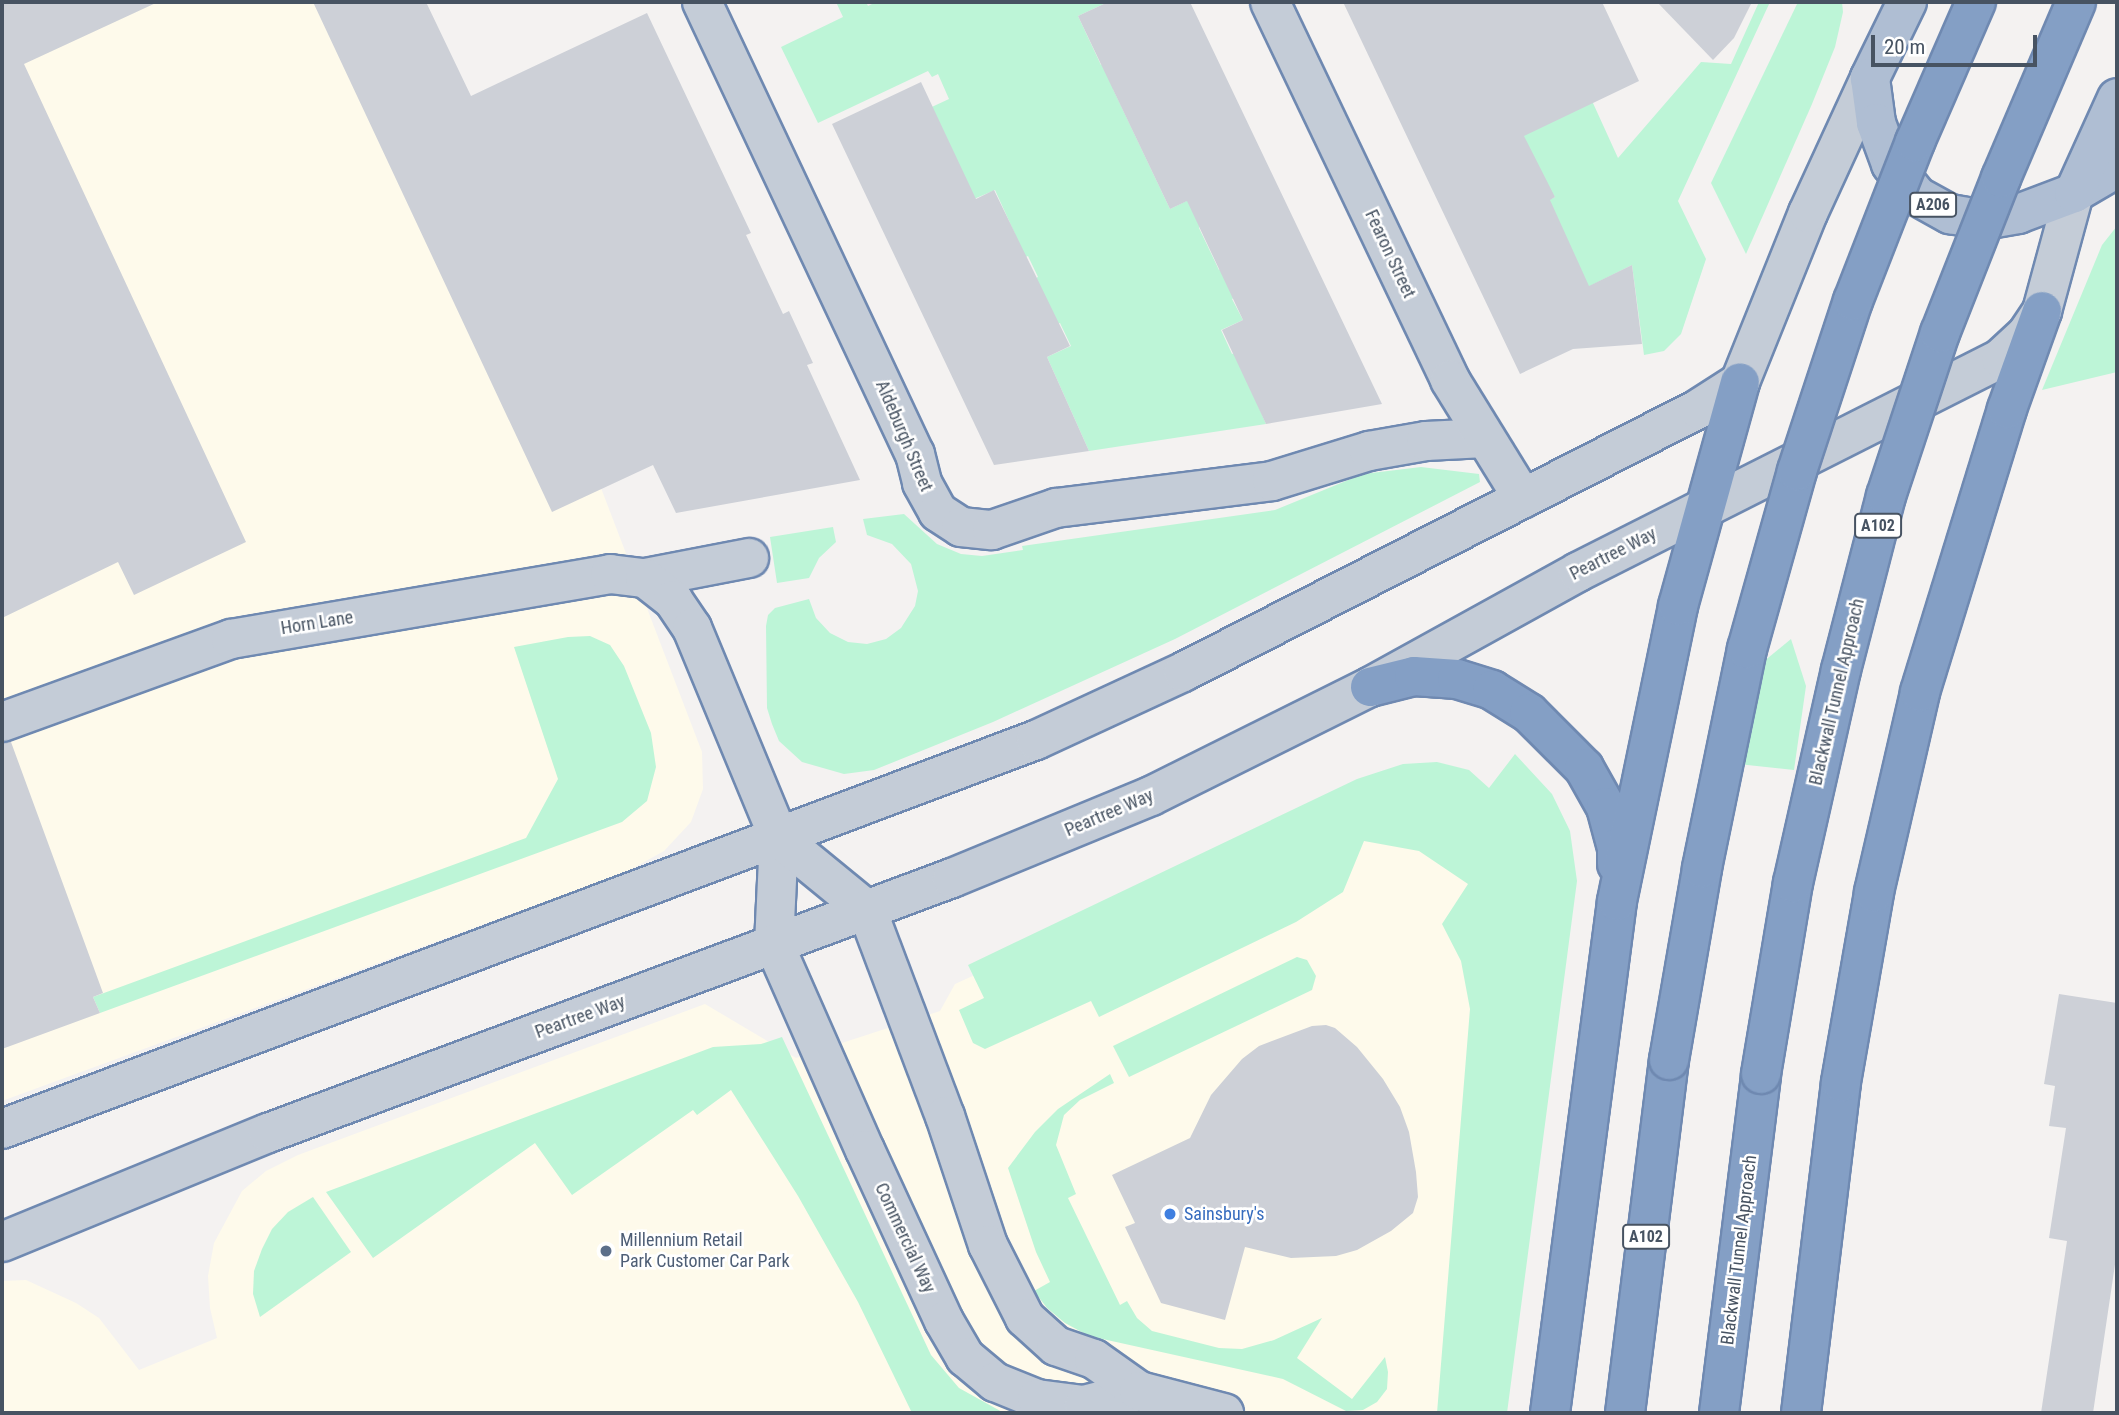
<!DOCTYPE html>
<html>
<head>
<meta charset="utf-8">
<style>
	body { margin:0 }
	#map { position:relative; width:2119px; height:1415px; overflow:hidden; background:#f4f2f1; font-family:"Roboto Condensed",sans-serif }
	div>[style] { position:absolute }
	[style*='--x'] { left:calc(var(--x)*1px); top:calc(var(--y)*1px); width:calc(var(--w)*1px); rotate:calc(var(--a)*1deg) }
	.commercial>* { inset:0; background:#fefaeb }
	.green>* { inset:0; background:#bdf5d7 }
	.building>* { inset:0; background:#cdd0d7 }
	.roads { filter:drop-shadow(2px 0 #6f89b1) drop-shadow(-2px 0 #6f89b1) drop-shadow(0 2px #6f89b1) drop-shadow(0 -2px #6f89b1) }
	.minor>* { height:38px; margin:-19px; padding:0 19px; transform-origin:19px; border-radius:19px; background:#c4ccd7 }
	.major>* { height:38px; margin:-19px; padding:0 19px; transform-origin:19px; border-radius:19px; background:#afbed3 }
	.highway>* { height:38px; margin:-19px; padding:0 19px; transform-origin:19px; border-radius:19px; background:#849fc5 }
	.bridges { filter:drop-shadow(2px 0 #6f89b1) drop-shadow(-2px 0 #6f89b1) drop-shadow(0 2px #6f89b1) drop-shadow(0 -2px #6f89b1) }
	.highway-bridge>* { height:38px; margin:-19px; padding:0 19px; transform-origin:19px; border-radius:19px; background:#849fc5 }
	.dots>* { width:19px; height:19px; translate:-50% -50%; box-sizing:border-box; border:4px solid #fff; border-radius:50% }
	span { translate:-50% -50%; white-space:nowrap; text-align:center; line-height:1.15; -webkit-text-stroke:5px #fff; paint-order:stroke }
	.shield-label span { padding:2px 5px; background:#fff; border:2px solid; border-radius:5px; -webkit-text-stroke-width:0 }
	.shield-label { font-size:16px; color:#475362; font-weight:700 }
	.street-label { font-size:18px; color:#475362 }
	.shop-label { font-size:18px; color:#366cbe }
	.left { translate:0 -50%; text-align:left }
	.service-label { font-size:18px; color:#4e5e75 }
	.frame { position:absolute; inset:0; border:4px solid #475362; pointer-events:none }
	.scale { position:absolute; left:1871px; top:35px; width:166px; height:32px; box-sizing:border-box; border:4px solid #475362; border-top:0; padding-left:9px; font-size:21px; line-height:24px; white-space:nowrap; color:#475362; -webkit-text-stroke:5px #fff; paint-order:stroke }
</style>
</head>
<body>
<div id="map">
	<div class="commercial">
		<div style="clip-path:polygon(2px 2px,415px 2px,702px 752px,703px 789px,691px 822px,664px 851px,626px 872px,2px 1101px)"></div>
		<div style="clip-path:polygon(1417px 774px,1489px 809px,1467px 1413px,2px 1413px,2px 1281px,26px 1280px,76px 1303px,99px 1318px,139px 1370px,217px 1338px,210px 1308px,208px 1276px,214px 1243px,242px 1191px,266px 1171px,298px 1155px,705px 1004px,796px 1058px,940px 1011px,955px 984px)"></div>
	</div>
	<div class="green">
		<div style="clip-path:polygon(836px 2px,866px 2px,868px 6px,876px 2px,1108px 2px,1078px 16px,1101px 65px,1140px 46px,1113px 89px,1170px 209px,1209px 190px,1199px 228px,1219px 270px,1242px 260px,1256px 287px,1232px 299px,1243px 320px,1221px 330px,1232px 354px,1277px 333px,1256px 401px,1266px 424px,1089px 451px,1047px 357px,1071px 346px,1060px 323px,1036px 334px,1016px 288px,1038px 277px,1028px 256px,1003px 267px,1015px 234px,995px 190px,974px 199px,908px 118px,949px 99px,938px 74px,932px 77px,928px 71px,818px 123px,781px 47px,843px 17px)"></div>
		<div style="clip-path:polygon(1435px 2px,1547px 2px,1618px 158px,1701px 62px,1731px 64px,1759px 2px,1770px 2px,1678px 201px,1706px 259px,1681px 334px,1664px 351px,1644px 355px,1632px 265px,1576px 293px,1516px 216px,1555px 197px,1417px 10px)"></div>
		<div style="clip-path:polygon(1798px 2px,1842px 2px,1843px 12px,1835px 47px,1812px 104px,1746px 254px,1711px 183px)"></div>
		<div style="clip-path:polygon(2117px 226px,2117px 372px,2042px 390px,2102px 245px)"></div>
		<div style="clip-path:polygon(1421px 467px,1479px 474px,1480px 482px,1175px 639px,993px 722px,874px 770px,844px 774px,802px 762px,779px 741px,772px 724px,767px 708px,766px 626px,768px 615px,775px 608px,809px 599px,816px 618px,830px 633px,848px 642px,867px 644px,886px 639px,901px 628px,915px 606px,918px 591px,911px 564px,892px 544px,867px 535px,863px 519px,904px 514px,937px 544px,961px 554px,982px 556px,1023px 550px,1022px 546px,1275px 510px,1363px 474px)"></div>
		<div style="clip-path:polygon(833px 527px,836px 542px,819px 558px,809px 578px,777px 583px,770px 537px)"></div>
		<div style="clip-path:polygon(590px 636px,610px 645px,624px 666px,651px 733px,656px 767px,647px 801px,622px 822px,100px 1013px,93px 997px,526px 838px,558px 779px,514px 647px,568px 637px)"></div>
		<div style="clip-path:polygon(1791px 639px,1806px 686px,1794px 770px,1738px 764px,1751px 672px)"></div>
		<div style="clip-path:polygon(1515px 754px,1552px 794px,1570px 831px,1577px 881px,1507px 1413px,1437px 1413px,1470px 1009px,1461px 961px,1442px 924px,1468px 884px,1419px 851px,1364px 841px,1343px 892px,1296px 922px,1099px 1017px,1091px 1001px,985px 1049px,973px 1043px,959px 1010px,984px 998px,968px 965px,1357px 779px,1403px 764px,1437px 762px,1469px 770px,1489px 788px)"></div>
		<div style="clip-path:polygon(1297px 957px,1307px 960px,1316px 976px,1312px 990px,1129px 1077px,1113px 1046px)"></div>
		<div style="clip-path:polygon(782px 1037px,931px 1355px,959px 1388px,1004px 1413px,912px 1413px,858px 1302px,798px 1196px,731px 1090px,697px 1115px,693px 1110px,572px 1195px,535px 1143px,373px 1258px,326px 1192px,713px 1047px,761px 1044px)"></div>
		<div style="clip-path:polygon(1110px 1074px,1114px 1083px,1080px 1100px,1064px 1115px,1056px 1145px,1076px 1194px,1068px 1198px,1120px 1305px,1127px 1301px,1137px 1318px,1152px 1331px,1219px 1348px,1242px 1349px,1274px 1340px,1322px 1318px,1297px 1358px,1352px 1399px,1385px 1357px,1388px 1372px,1387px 1389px,1377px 1402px,1363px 1410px,1346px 1411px,1283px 1379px,1089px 1336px,1065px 1323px,1047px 1308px,1034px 1291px,1050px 1282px,1036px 1252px,1008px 1168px,1035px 1132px,1058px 1109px)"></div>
		<div style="clip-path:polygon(313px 1197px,351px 1252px,260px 1317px,253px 1294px,254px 1271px,262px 1249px,272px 1229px,288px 1212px)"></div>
	</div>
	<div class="building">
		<div style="clip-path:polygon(2px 2px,158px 2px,24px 64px,246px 542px,134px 595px,118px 562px,2px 618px)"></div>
		<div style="clip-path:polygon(313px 2px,426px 2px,471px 96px,647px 13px,751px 233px,746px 235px,783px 314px,789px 311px,813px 363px,807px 365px,860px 480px,676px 513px,653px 465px,552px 512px)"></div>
		<div style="clip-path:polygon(1108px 2px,1190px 2px,1382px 404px,1266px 424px,1222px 330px,1243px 320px,1187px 201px,1170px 209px,1078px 16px)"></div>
		<div style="clip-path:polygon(1343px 2px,1602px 2px,1639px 81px,1524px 136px,1555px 197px,1550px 200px,1589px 286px,1632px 265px,1642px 344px,1573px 349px,1520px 374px)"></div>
		<div style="clip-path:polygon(1657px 2px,1752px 2px,1734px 38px,1713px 60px)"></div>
		<div style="clip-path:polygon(921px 82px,976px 199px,994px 190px,1070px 346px,1047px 357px,1089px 451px,994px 465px,832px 124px)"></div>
		<div style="clip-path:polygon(11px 742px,103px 993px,93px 997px,100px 1013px,2px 1049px,2px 743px)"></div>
		<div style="clip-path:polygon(2059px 994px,2117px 1003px,2117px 1251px,2093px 1413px,2041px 1413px,2067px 1241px,2049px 1238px,2066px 1128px,2049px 1126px,2055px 1086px,2044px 1084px)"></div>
		<div style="clip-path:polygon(1326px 1025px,1335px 1028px,1357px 1047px,1383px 1079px,1400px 1107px,1409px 1132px,1416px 1172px,1418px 1197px,1413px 1213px,1391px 1231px,1357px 1250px,1336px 1256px,1291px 1258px,1245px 1247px,1225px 1320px,1161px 1303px,1125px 1227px,1135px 1223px,1112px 1175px,1190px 1138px,1211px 1095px,1242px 1059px,1259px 1046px,1312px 1026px)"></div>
	</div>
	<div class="roads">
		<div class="minor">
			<div style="--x:702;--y:2;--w:500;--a:64.8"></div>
			<div style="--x:915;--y:454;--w:30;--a:76"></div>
			<div style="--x:922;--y:483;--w:33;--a:61"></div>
			<div style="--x:938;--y:512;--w:27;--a:33"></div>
			<div style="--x:961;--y:527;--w:31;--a:6"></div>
			<div style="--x:992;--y:530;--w:68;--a:-19"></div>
			<div style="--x:1056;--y:508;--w:218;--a:-7.1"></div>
			<div style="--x:1272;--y:481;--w:102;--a:-17.2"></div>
			<div style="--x:1369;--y:451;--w:58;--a:-10"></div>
			<div style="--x:1426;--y:441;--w:59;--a:-2.9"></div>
			<div style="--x:1270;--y:2;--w:419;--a:64.5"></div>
			<div style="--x:1450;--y:380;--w:139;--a:58.3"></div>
			<div style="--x:645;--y:578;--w:106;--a:-10.9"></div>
			<div style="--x:2;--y:722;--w:244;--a:-19.9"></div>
			<div style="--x:231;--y:639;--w:385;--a:-9.7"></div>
			<div style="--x:610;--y:574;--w:35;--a:7"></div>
			<div style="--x:645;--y:578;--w:36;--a:38"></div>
			<div style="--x:673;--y:600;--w:34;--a:56"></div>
			<div style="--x:692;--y:628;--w:227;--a:67.5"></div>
			<div style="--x:779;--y:838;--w:106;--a:92.7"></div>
			<div style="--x:774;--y:944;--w:225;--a:66.2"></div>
			<div style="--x:865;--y:1150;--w:188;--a:65.2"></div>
			<div style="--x:944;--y:1321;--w:42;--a:59.7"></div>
			<div style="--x:965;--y:1357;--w:39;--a:40"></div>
			<div style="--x:995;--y:1382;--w:45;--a:22"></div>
			<div style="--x:1037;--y:1399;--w:47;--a:7.3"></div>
			<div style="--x:1084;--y:1405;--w:57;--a:-14.3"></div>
			<div style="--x:779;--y:838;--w:114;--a:39.3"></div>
			<div style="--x:867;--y:910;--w:220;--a:69.3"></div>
			<div style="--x:945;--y:1116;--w:136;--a:71.6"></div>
			<div style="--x:988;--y:1245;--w:82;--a:63.1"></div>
			<div style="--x:1025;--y:1318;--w:42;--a:42.1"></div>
			<div style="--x:1056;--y:1346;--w:40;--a:18.9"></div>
			<div style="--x:1094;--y:1359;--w:55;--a:35.4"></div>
			<div style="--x:1139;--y:1391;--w:88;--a:14.5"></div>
			<div style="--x:2;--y:1129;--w:1105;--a:-20.62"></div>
			<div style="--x:1036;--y:740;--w:162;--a:-24.8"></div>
			<div style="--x:1183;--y:672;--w:578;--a:-27.05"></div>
			<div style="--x:1698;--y:409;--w:50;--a:-32.7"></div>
			<div style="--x:1740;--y:382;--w:182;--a:-68.1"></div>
			<div style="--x:1808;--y:213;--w:149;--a:-65.3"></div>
			<div style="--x:2;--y:1242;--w:287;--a:-22.3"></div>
			<div style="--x:268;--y:1133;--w:730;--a:-20.45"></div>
			<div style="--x:952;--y:878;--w:215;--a:-22.4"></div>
			<div style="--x:1151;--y:796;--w:245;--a:-26.5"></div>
			<div style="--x:1370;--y:687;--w:238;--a:-28.9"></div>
			<div style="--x:1578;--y:572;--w:474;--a:-26.8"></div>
			<div style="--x:2001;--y:358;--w:34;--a:-43"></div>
			<div style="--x:2026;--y:335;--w:29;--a:-56"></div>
			<div style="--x:2042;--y:311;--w:122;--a:-74.8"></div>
		</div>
		<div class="major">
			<div style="--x:1907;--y:2;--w:85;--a:116"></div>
			<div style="--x:1870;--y:78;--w:45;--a:82.4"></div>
			<div style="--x:1876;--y:123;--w:44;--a:69.9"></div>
			<div style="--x:1891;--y:164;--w:41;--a:50.9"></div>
			<div style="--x:1917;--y:196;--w:38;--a:29"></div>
			<div style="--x:1950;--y:214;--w:35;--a:10"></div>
			<div style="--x:1984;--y:220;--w:35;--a:-10"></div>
			<div style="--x:2018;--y:214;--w:60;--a:-20.6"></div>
			<div style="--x:2074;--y:193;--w:50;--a:-30.2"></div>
			<div style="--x:2074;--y:193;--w:104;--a:-65.6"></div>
		</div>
		<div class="highway">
			<div style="--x:1370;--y:687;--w:45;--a:-14"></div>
			<div style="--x:1414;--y:676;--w:43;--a:4"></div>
			<div style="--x:1457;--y:679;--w:37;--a:17"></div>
			<div style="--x:1492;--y:690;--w:44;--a:31.9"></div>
			<div style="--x:1529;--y:713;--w:78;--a:45"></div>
			<div style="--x:1584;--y:768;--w:45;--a:60.6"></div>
			<div style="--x:1606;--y:807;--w:42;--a:75"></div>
			<div style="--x:1617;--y:848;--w:16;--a:90"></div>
			<div style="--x:1550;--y:1413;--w:516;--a:-82.54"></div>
			<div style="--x:1617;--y:901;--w:301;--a:-78.3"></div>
			<div style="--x:1678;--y:606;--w:232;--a:-74.5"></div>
			<div style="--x:1625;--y:1413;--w:356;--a:-82.9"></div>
			<div style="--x:1719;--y:1413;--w:342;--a:-82.9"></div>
			<div style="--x:1801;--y:1413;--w:333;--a:-83.1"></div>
			<div style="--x:1841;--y:1082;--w:193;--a:-80.1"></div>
			<div style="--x:1874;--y:892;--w:205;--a:-77"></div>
			<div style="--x:1920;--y:692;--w:296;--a:-72.9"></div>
			<div style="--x:2007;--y:409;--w:104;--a:-70.3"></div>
		</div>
	</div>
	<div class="bridges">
		<div class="highway-bridge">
			<div style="--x:1669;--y:1060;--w:195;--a:-80.2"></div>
			<div style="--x:1702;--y:868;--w:224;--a:-78.4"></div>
			<div style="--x:1747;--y:649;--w:185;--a:-74.3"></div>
			<div style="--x:1797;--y:471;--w:179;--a:-71.8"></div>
			<div style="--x:1853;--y:301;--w:171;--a:-68.7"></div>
			<div style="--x:1915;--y:142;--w:153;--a:-66.5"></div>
			<div style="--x:1761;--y:1074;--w:194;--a:-80.5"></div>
			<div style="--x:1793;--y:883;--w:218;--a:-77.3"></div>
			<div style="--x:1841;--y:670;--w:180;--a:-75.5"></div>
			<div style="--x:1886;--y:496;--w:172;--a:-71.7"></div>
			<div style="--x:1940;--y:333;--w:167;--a:-68.5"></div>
			<div style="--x:2001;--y:178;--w:191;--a:-66.9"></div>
		</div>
	</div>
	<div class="dots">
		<div style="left:1170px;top:1214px;background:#3f7fe0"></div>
		<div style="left:606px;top:1251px;background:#5c6f8a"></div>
	</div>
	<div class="shield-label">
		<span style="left:1933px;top:205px">A206</span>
		<span style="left:1878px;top:526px">A102</span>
		<span style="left:1646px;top:1237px">A102</span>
	</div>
	<div class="street-label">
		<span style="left:1390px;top:254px;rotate:65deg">Fearon Street</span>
		<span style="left:904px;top:436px;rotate:67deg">Aldeburgh Street</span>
		<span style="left:1613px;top:554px;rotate:-27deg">Peartree Way</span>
		<span style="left:317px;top:623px;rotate:-9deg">Horn Lane</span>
		<span style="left:1837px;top:692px;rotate:-77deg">Blackwall Tunnel Approach</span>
		<span style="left:1109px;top:813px;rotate:-23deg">Peartree Way</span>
		<span style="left:580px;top:1017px;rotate:-20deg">Peartree Way</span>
		<span style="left:905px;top:1238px;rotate:65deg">Commercial Way</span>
		<span style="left:1739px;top:1250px;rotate:-83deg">Blackwall Tunnel Approach</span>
	</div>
	<div class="shop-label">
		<span class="left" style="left:1184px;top:1214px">Sainsbury's</span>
	</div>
	<div class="service-label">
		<span class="left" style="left:620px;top:1251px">Millennium Retail<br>Park Customer Car Park</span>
	</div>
	<div class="frame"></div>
	<div class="scale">20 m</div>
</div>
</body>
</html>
